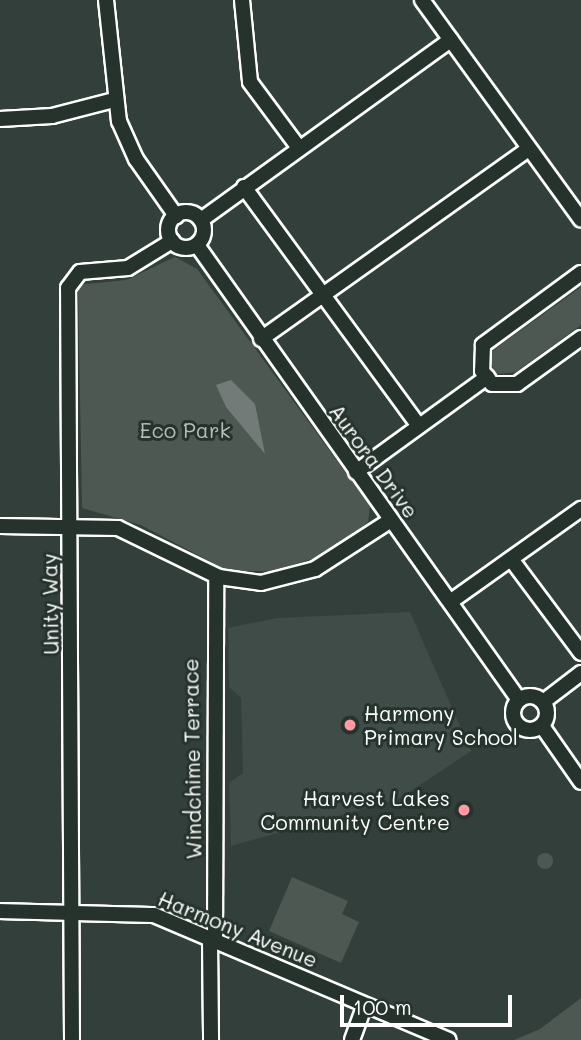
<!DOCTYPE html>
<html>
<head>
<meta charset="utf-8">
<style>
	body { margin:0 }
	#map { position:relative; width:581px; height:1040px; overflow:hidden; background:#333f3a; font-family:Mali,sans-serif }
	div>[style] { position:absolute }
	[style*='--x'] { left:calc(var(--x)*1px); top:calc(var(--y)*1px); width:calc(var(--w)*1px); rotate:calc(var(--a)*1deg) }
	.built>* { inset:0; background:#404c47 }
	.green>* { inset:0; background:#4d5853 }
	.round { border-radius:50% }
	.water>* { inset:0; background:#737b78 }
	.roads { filter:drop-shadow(2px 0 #fff) drop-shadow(-2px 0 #fff) drop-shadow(0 2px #fff) drop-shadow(0 -2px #fff) }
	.minor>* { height:14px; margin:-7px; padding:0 7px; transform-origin:7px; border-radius:7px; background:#26332d }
	.minor>.ring { margin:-7px; padding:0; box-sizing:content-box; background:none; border:14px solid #26332d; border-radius:50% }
	.dots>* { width:19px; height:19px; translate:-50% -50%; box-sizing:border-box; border:4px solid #26332d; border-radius:50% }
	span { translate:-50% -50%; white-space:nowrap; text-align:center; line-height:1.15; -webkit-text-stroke:6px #26332d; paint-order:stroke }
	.park-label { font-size:21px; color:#b8bcba }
	.street-label { font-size:21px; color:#fff }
	.poi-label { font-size:21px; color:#fff }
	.left { translate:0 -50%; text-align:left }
	.right { translate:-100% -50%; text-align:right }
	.scale { position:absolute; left:340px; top:995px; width:172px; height:32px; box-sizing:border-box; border:4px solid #fff; border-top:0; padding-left:9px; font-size:21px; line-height:24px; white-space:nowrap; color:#fff; -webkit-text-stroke:5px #26332d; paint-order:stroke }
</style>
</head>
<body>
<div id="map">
	<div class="built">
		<div style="clip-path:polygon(410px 612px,471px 751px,399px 799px,231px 846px,229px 783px,243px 773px,241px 698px,229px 687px,228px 628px,277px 618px)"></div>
	</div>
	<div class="green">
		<div style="clip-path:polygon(175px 257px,197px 269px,370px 506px,368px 522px,325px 554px,279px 571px,228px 571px,141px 525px,82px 508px,78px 285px,126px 280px)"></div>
		<div style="clip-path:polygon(581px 287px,581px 325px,516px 372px,497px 374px,489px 361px,492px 351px)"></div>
		<div class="round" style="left:537px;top:853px;width:16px;height:16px"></div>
		<div style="clip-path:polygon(292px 877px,348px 901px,342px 914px,359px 922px,341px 963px,269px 931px)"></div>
		<div style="clip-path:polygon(581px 998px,581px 1040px,514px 1040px,540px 1029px)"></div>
	</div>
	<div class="water">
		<div style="clip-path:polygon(231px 380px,255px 404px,265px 454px,226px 407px,216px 385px)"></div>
	</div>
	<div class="roads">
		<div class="minor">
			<div style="--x:106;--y:0;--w:122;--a:83.9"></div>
			<div style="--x:119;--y:121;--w:42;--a:65.9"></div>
			<div style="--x:136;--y:159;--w:70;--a:54.9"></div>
			<div style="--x:242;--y:0;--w:82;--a:84.4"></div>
			<div style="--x:250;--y:82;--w:82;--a:53.4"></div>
			<div style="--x:422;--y:0;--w:271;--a:54.1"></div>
			<div style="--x:0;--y:119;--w:52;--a:-3.3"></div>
			<div style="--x:52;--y:116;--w:64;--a:-14.5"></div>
			<div style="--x:244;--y:187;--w:296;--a:53.8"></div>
			<div class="ring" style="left:168px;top:212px;width:22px;height:22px"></div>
			<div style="--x:201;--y:220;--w:308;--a:-35.8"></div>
			<div style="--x:197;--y:245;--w:557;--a:54.71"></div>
			<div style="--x:581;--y:273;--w:122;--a:143.7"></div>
			<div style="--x:483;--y:345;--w:26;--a:92"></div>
			<div style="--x:482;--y:371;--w:16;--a:52"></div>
			<div style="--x:492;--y:384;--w:25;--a:0"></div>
			<div style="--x:517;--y:384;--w:79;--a:-35.7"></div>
			<div style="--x:261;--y:339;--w:328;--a:-35.4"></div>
			<div style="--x:356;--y:472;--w:162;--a:-35.9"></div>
			<div style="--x:0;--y:526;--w:118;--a:1"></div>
			<div style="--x:118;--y:528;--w:112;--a:25.9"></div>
			<div style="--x:219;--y:577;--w:42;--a:8.1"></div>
			<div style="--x:261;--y:583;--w:56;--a:-14.5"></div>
			<div style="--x:315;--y:569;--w:90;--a:-32.8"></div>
			<div style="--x:511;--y:559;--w:117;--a:53.3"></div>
			<div style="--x:450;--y:602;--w:161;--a:-35.4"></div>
			<div class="ring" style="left:513px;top:696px;width:20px;height:20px"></div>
			<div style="--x:543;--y:702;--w:48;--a:-37.3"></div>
			<div style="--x:542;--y:726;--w:68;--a:55.1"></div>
			<div style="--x:0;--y:911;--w:154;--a:1.5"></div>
			<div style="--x:154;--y:915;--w:320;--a:23"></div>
			<div style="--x:210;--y:940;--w:100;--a:89.4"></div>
			<div style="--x:215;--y:941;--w:365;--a:-89.8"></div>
			<div style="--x:72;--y:1040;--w:752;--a:-90.3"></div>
			<div style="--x:68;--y:288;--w:20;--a:-53"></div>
			<div style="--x:80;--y:272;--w:48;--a:-4.8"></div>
			<div style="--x:128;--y:268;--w:52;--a:-31.5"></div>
			<div style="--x:352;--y:1040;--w:37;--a:-70"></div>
		</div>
	</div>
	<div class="dots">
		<div style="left:350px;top:725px;background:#ff9aa2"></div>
		<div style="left:464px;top:810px;background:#ff9aa2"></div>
	</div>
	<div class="park-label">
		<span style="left:185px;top:430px">Eco Park</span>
	</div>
	<div class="street-label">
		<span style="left:374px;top:461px;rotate:54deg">Aurora Drive</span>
		<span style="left:50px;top:604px;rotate:-91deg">Unity Way</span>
		<span style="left:192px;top:759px;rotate:-91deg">Windchime Terrace</span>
		<span style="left:238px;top:929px;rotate:22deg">Harmony Avenue</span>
	</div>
	<div class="poi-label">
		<span class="left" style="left:364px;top:725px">Harmony<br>Primary School</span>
		<span class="right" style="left:450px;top:810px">Harvest Lakes<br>Community Centre</span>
	</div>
	<div class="scale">100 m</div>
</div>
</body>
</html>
